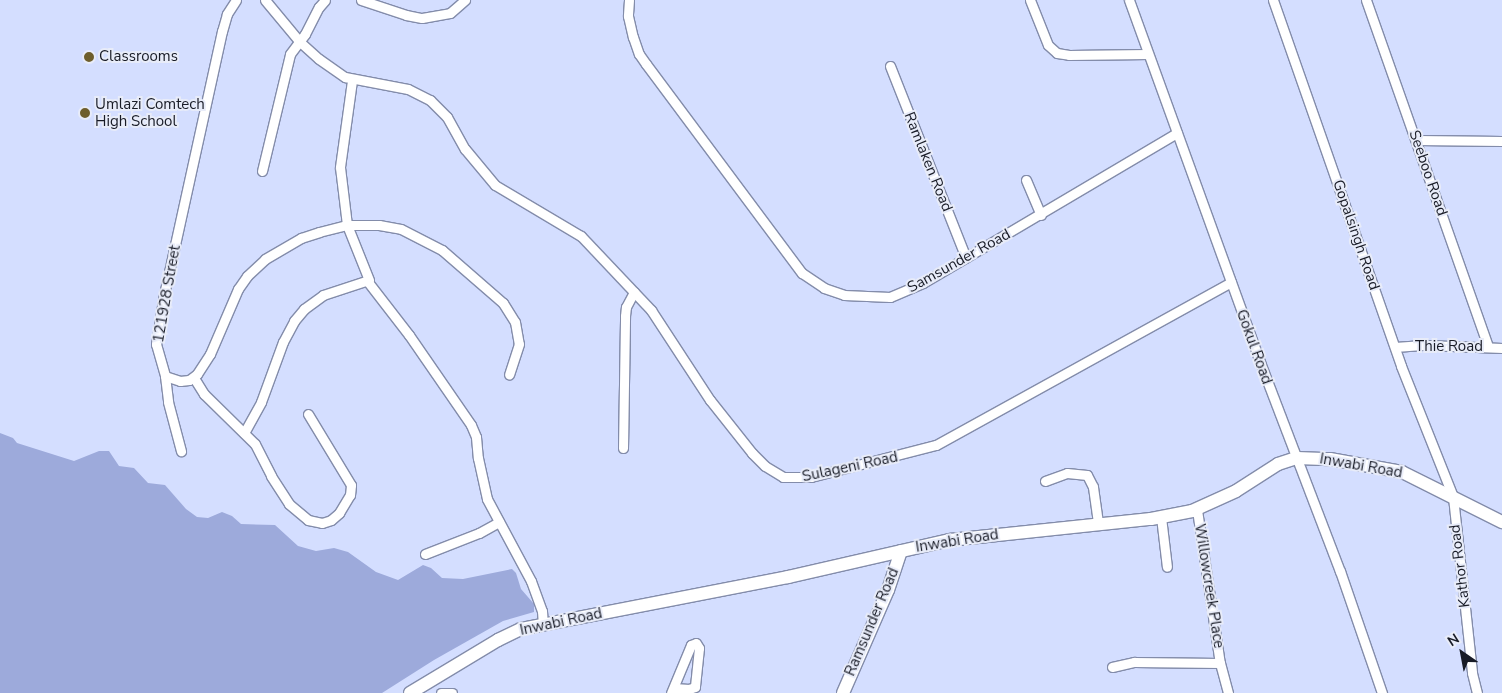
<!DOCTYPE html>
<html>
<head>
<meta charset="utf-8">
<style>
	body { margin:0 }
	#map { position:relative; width:1502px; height:693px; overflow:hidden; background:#d4deff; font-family:"Nunito Sans",sans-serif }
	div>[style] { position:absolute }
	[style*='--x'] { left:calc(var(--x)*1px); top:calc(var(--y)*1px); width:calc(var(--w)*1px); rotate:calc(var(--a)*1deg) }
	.green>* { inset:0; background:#9daadb }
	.roads { filter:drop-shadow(1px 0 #838caa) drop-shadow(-1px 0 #838caa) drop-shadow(0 1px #838caa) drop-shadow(0 -1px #838caa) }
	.street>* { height:9px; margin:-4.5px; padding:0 4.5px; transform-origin:4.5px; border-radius:4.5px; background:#fff }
	.secondary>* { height:12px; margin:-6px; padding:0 6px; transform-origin:6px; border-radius:6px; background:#fff }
	.dots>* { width:14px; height:14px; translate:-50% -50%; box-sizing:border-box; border:2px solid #e8ecf9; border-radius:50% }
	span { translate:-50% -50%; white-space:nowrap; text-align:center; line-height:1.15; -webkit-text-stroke:4px #e8ecf9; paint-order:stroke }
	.poi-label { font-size:15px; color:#181b26 }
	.left { translate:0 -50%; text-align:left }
	.street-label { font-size:15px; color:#181b26 }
	.north { position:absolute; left:1437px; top:628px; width:50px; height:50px; -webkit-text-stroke:4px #e8ecf9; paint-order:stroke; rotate:327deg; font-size:14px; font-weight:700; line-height:20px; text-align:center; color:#181b26 }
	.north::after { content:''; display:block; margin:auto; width:18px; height:22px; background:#181b26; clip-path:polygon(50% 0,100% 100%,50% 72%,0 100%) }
</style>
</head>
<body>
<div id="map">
	<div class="green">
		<div style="clip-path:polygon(0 433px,13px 438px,17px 443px,74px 461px,99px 451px,109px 451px,119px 466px,134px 468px,148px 483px,165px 485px,186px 509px,197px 517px,208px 518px,222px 512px,232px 516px,241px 524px,275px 525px,298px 546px,316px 551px,334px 548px,348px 552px,376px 572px,398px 580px,423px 565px,431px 568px,442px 578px,463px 579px,512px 569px,516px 573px,521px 589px,534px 604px,534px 612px,503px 621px,434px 660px,382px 693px,0 693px)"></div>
	</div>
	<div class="roads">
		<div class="street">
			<div style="--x:236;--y:0;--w:17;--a:123"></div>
			<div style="--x:227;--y:14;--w:18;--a:106"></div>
			<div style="--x:222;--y:31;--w:275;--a:102.4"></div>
			<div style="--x:163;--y:300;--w:45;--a:99"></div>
			<div style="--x:156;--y:344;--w:33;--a:74"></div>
			<div style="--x:165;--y:376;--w:16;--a:18"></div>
			<div style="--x:180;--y:381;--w:9;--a:-6"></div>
			<div style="--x:189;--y:380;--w:10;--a:-37"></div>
			<div style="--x:197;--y:374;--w:24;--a:-57"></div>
			<div style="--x:210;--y:354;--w:71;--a:-66.7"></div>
			<div style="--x:238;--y:289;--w:16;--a:-55"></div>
			<div style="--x:247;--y:276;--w:25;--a:-43"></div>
			<div style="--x:265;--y:259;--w:42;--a:-30.3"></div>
			<div style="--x:301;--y:238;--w:19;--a:-18"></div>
			<div style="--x:319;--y:232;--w:29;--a:-14"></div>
			<div style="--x:347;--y:225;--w:32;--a:0"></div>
			<div style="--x:379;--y:225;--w:22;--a:10"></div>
			<div style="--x:401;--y:229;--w:46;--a:27.1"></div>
			<div style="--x:442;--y:250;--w:81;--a:41"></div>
			<div style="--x:503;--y:303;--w:22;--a:58"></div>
			<div style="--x:515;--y:322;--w:22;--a:80"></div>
			<div style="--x:519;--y:344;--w:32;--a:108"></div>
			<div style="--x:265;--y:0;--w:55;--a:50.2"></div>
			<div style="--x:300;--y:42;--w:25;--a:42"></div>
			<div style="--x:319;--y:59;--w:32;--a:35"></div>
			<div style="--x:345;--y:77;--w:64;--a:10.8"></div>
			<div style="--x:408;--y:89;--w:25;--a:27"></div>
			<div style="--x:430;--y:100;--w:24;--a:45"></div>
			<div style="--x:447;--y:117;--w:37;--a:61"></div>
			<div style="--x:465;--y:149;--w:47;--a:50.2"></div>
			<div style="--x:495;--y:185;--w:100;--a:30.7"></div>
			<div style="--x:581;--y:236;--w:102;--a:46.6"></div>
			<div style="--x:651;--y:310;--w:108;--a:56.8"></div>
			<div style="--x:710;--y:400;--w:68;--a:51.6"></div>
			<div style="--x:752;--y:453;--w:18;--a:45"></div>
			<div style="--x:765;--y:466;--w:21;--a:31"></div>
			<div style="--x:783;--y:477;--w:28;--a:0"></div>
			<div style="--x:811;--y:477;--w:129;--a:-14.4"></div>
			<div style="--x:936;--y:445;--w:337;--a:-28.9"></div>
			<div style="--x:361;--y:0;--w:47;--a:18.4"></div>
			<div style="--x:406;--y:15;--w:16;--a:11"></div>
			<div style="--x:422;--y:18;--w:28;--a:-10"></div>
			<div style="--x:450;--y:13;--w:20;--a:-41"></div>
			<div style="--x:629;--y:0;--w:16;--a:94"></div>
			<div style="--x:628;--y:16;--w:22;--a:77"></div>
			<div style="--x:633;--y:37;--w:18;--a:71"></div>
			<div style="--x:639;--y:54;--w:12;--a:55"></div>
			<div style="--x:646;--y:64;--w:261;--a:53.3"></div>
			<div style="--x:802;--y:273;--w:27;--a:34"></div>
			<div style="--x:824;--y:288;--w:21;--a:19"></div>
			<div style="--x:844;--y:295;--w:46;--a:2.5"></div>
			<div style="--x:890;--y:297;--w:36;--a:-23"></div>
			<div style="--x:923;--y:283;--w:295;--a:-30.6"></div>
			<div style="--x:1030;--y:0;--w:48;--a:68.2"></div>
			<div style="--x:1048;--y:45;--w:12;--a:42"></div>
			<div style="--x:1057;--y:53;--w:12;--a:9"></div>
			<div style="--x:1069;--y:55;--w:79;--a:-0.7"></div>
			<div style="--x:1129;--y:0;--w:385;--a:70.1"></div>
			<div style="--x:1260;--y:362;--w:224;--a:69.1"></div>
			<div style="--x:1340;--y:571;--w:129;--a:71"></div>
			<div style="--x:1273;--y:0;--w:388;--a:70.7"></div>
			<div style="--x:1401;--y:366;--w:141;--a:68.3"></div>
			<div style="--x:1453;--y:497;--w:177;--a:83.8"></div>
			<div style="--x:1472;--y:673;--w:21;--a:76"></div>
			<div style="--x:1366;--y:0;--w:368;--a:70.6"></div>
			<div style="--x:890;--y:66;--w:206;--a:68.4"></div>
			<div style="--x:1417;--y:140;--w:85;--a:0.7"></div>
			<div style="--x:262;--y:171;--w:120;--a:-76.5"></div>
			<div style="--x:290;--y:54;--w:25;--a:-53"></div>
			<div style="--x:305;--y:34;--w:30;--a:-63"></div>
			<div style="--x:319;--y:7;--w:9;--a:-49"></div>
			<div style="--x:1026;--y:180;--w:38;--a:67"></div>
			<div style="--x:368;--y:282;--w:67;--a:52.3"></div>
			<div style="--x:409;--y:335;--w:109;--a:55.4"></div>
			<div style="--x:471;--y:425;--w:13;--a:67"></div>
			<div style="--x:476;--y:437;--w:21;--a:85"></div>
			<div style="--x:478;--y:458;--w:42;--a:77.6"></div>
			<div style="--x:487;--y:499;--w:93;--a:61.8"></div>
			<div style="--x:531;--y:581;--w:32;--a:70"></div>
			<div style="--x:542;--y:611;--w:13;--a:86"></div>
			<div style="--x:1395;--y:347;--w:31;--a:-4"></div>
			<div style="--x:1426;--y:345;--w:76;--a:2.3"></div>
			<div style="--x:165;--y:376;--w:26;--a:83"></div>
			<div style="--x:168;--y:402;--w:51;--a:75.1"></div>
			<div style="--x:194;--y:378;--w:19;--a:58"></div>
			<div style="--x:204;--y:394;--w:71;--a:44.4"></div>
			<div style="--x:255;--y:444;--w:36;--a:63"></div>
			<div style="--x:271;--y:476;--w:33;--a:57"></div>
			<div style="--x:289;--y:504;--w:25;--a:40"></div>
			<div style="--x:308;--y:520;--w:14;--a:12"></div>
			<div style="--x:322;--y:523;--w:9;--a:-18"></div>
			<div style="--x:331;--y:520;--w:11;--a:-41"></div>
			<div style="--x:339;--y:513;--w:21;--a:-59"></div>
			<div style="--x:350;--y:495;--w:10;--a:-84"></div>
			<div style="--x:351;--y:485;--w:83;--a:-121.2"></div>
			<div style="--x:244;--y:433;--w:35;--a:-61"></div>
			<div style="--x:261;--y:402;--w:64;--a:-69.9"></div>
			<div style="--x:283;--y:342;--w:24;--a:-62"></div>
			<div style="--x:294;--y:321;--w:16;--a:-50"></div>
			<div style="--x:304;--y:309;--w:24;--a:-36"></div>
			<div style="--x:323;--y:295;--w:48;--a:-18.1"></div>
			<div style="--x:369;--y:280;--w:59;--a:-111.8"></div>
			<div style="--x:347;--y:225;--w:58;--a:-96.9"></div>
			<div style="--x:340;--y:167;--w:88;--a:-82.1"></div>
			<div style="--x:623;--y:448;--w:132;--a:-89.1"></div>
			<div style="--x:625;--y:316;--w:9;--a:-84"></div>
			<div style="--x:626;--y:307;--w:17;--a:-62"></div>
			<div style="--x:1045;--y:481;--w:23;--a:-20"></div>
			<div style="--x:1067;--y:473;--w:20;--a:6"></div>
			<div style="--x:1087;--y:475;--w:13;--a:63"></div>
			<div style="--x:1093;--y:487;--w:37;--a:82"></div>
			<div style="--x:1197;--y:510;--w:155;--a:81.5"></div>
			<div style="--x:1220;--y:663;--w:31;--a:75"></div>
			<div style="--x:1161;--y:517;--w:50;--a:83.2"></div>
			<div style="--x:425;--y:554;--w:58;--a:-21.3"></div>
			<div style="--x:479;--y:533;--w:23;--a:-29"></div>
			<div style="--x:1112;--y:667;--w:23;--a:-13"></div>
			<div style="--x:1134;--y:662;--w:86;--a:0.7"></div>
			<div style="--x:441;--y:693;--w:11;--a:0"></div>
			<div style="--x:671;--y:693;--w:52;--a:-67.4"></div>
			<div style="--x:691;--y:645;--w:5;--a:-22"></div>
			<div style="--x:696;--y:643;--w:6;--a:59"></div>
			<div style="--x:699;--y:648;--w:39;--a:96"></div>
			<div style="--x:695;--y:687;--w:6;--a:162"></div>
			<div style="--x:689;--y:689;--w:15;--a:-176"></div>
		</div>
		<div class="secondary">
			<div style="--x:410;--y:693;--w:103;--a:-31.1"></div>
			<div style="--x:498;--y:640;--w:25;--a:-26"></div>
			<div style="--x:521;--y:629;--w:272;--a:-11"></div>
			<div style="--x:788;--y:577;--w:166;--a:-12.9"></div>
			<div style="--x:950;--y:540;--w:202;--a:-6"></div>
			<div style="--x:1151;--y:519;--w:42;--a:-11"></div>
			<div style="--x:1192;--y:511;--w:48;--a:-24.4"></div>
			<div style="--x:1236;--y:491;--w:50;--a:-32.7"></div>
			<div style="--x:1278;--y:464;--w:20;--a:-18"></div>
			<div style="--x:1297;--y:458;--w:33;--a:2"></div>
			<div style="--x:1330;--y:459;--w:73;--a:10.2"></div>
			<div style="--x:1402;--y:472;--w:112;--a:26.6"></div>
			<div style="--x:843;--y:693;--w:112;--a:-66.4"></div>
			<div style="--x:888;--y:590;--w:41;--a:-71.6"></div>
		</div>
	</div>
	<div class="dots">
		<div style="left:89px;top:57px;background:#6e5e2c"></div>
		<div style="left:85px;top:113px;background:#6e5e2c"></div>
	</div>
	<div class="poi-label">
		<span class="left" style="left:99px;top:57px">Classrooms</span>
		<span class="left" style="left:95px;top:113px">Umlazi Comtech<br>High School</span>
	</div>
	<div class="street-label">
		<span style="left:928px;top:162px;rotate:68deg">Ramlaken Road</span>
		<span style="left:1428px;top:173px;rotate:71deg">Seeboo Road</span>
		<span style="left:1356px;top:235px;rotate:71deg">Gopalsingh Road</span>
		<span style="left:959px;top:261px;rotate:-29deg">Samsunder Road</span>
		<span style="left:167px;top:294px;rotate:-80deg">121928 Street</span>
		<span style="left:1254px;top:347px;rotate:70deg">Gokul Road</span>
		<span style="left:1449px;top:347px">Thie Road</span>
		<span style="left:1361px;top:466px;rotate:10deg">Inwabi Road</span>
		<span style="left:850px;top:467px;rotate:-12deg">Sulageni Road</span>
		<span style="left:957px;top:541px;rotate:-9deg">Inwabi Road</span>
		<span style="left:1460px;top:566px;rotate:-97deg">Kathor Road</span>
		<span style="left:1209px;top:586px;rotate:81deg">Willowcreek Place</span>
		<span style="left:561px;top:622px;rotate:-12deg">Inwabi Road</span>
		<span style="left:872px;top:622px;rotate:-67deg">Ramsunder Road</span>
	</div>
	<div class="north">N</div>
</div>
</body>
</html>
